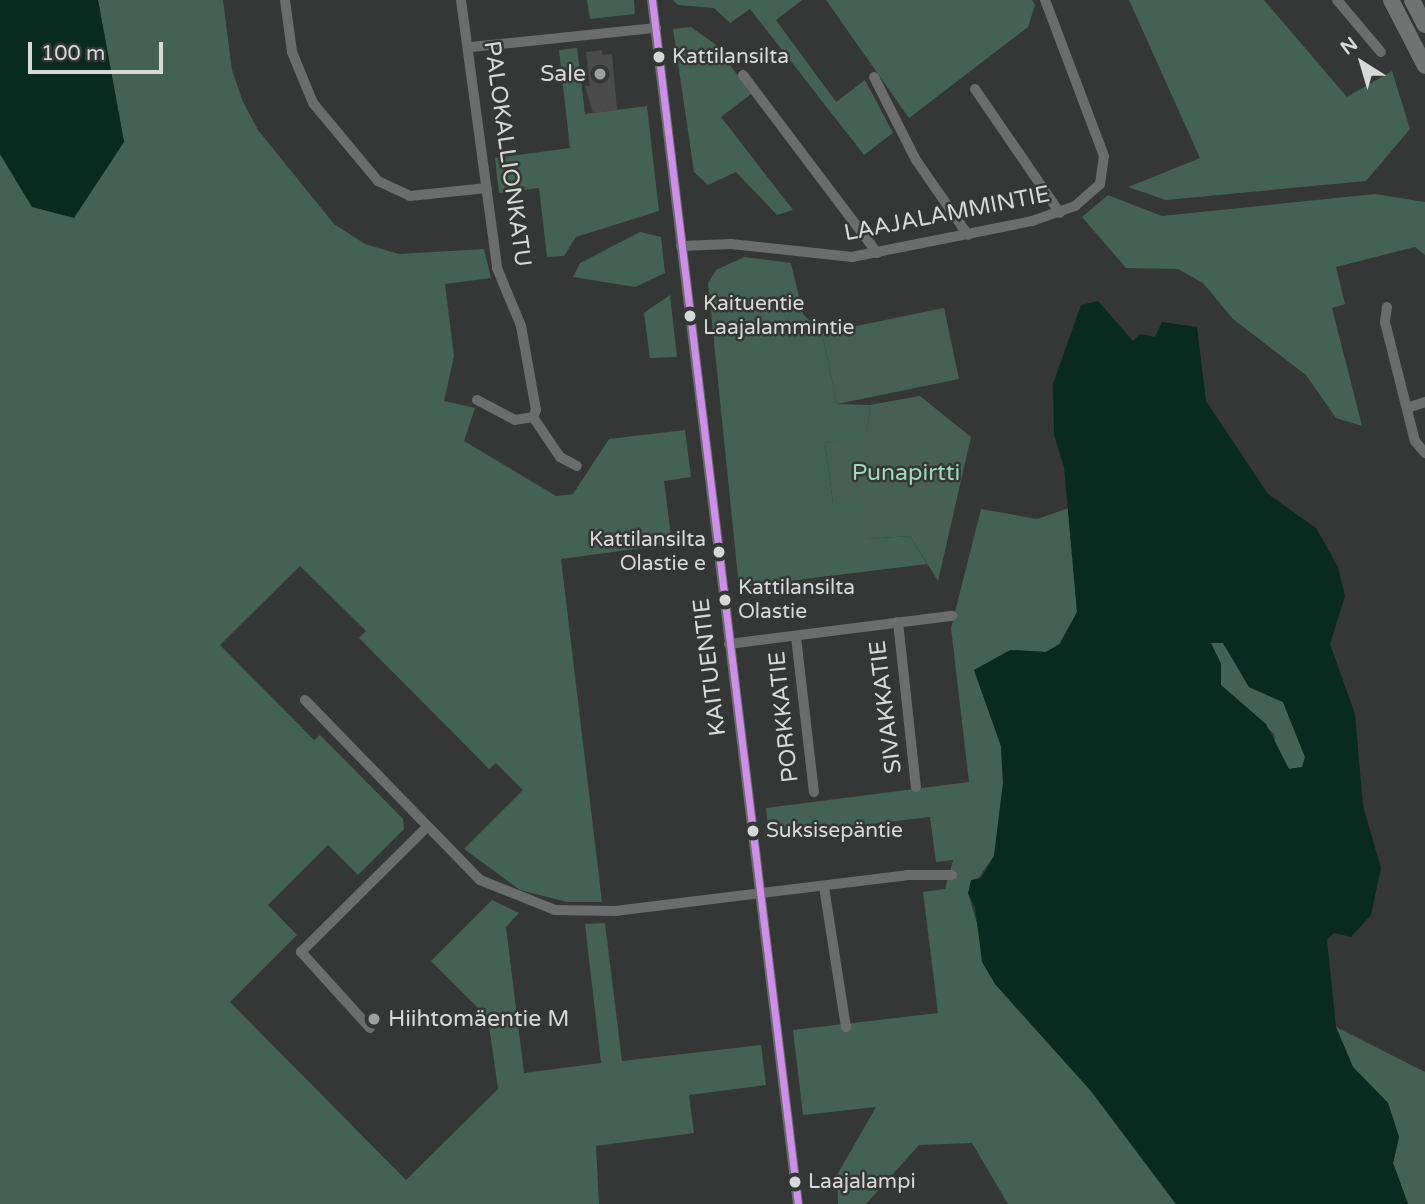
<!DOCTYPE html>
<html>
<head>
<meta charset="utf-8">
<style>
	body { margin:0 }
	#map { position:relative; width:1425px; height:1204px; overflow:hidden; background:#353636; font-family:"Varela Round",sans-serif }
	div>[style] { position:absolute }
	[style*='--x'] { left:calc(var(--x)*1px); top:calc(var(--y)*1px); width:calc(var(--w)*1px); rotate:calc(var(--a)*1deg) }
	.green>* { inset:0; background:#476055 }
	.forest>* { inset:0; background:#436253 }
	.water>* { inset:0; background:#092b1f }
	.building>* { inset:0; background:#4a4b4a }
	.minor>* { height:10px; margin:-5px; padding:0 5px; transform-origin:5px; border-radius:5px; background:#6b6c6c }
	.highway>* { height:16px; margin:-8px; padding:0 8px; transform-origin:8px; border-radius:8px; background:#717272 }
	.bus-1>* { height:7px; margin:-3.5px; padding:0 3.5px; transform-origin:3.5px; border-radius:3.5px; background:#ce8fe9 }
	.dots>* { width:19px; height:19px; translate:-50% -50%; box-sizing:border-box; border:4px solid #343736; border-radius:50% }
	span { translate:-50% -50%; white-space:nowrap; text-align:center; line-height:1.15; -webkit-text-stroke:5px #343736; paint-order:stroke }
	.bus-label { font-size:21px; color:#d7d9d8 }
	.left { translate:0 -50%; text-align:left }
	.right { translate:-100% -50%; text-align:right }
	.poi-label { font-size:23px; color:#d7d9d8 }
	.street-label { font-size:23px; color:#d7d9d8 }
	.park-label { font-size:23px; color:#9adbbd }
	.north { position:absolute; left:1327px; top:28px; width:70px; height:70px; -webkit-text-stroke:5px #343736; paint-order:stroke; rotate:323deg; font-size:19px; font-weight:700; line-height:28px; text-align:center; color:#d7d9d8 }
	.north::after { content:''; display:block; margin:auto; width:24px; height:32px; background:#d7d9d8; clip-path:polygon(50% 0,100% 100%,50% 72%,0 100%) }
	.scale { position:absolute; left:28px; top:42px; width:135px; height:32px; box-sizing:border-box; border:4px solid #d7d9d8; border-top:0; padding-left:9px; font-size:21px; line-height:24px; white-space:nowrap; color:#d7d9d8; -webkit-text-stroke:5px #343736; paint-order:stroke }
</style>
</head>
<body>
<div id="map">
	<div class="green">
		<div style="clip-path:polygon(944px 308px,959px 379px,837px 404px,822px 333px)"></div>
		<div style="clip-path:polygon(920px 396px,971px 437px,938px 581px,910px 536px,867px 539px,833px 503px,825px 443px,867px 434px,870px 405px)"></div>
	</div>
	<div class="forest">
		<div style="clip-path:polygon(98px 0,223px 0,232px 70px,243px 102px,258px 130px,334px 224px,365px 244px,399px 254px,484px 249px,491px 278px,445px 284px,454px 356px,444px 401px,475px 408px,464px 441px,556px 496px,573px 494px,609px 439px,685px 430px,691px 477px,664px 481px,672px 544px,561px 559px,602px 902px,567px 902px,520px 890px,464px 849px,523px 790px,496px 763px,489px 769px,359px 638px,366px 631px,300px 566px,220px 645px,314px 740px,320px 735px,403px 819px,404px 829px,358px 875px,328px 845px,268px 905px,297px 935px,230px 1002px,406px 1180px,498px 1089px,488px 1018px,431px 961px,492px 900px,519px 913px,506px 927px,524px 1073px,601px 1063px,585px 924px,605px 923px,622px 1061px,761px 1045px,766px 1085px,689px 1095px,694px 1133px,596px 1146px,599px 1204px,0 1204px,0 154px,32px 206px,124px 142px)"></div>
		<div style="clip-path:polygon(587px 0,634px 0,635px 14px,590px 19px)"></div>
		<div style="clip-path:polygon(673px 0,802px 0,776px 20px,836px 102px,865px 80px,893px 133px,864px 155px,750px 9px,730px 23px,714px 8px,678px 5px)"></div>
		<div style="clip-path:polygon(826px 0,1032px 0,1035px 5px,1028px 27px,909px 118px)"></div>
		<div style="clip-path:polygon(1129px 0,1264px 0,1347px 97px,1392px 71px,1410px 129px,1366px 181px,1166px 200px,1128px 187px,1200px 158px)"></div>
		<div style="clip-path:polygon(691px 27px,715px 44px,751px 94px,721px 117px,793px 210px,777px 215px,736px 172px,708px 185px,694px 172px,673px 29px)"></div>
		<div style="clip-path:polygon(577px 48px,585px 114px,647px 106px,659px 211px,576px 237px,564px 256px,547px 257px,539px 188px,499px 193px,495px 158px,570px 148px,559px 50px)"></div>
		<div style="clip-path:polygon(1375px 194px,1425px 202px,1425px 255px,1415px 247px,1336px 267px,1345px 304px,1332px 308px,1362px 426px,1336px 418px,1306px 375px,1233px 319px,1203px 283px,1178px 269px,1126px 268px,1082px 217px,1108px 195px,1162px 216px)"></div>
		<div style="clip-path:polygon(640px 232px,661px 237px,665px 273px,635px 287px,573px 277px,580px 263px)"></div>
		<div style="clip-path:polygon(744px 257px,791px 263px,803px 314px,822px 333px,837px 404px,870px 405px,867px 435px,825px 443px,833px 503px,860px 500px,867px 539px,910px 536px,927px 564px,739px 587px,708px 283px,716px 270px)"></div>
		<div style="clip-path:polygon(670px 295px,677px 357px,650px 358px,644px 313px)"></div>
		<div style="clip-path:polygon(1069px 508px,1077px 612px,1059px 644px,1046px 652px,1010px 650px,974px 670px,1001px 746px,1003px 783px,994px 856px,968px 893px,995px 984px,1091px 1091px,1176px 1204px,1008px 1204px,972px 1143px,919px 1145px,866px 1204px,838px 1204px,837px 1175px,876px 1107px,803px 1115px,793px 1030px,938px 1013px,923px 892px,945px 889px,953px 860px,936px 862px,930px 817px,769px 836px,766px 808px,969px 782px,951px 628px,981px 509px,1037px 519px)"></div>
		<div style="clip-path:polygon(1211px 643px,1223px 643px,1249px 687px,1283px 702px,1305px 757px,1303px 767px,1289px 769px,1276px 749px,1274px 734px,1221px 685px,1221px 664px)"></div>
		<div style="clip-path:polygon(1336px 1027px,1425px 1072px,1425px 1204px,1408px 1204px,1393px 1163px,1399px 1137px,1388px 1103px,1353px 1067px)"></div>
	</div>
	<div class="water">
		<div style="clip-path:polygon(0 0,98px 0,124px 142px,74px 218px,32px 207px,0 154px)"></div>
		<div style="clip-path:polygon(evenodd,1098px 301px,1133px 341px,1140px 334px,1155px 337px,1162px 322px,1197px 327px,1206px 401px,1268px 494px,1316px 528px,1338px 567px,1345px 596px,1330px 644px,1355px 714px,1363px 806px,1381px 868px,1371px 915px,1351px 937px,1334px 933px,1327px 940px,1336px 1027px,1353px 1067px,1388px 1103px,1399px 1137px,1393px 1163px,1408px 1204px,1176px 1204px,1091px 1091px,995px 984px,982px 962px,975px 907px,968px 893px,971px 880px,981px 878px,994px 856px,1003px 783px,1001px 746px,974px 670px,1011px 650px,1046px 652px,1060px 644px,1077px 612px,1064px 467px,1054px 435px,1053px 384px,1081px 305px,1098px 301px,1211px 643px,1223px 643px,1249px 687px,1283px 702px,1305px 757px,1302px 767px,1289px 769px,1266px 724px,1221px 685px,1221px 664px,1211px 643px)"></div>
	</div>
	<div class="building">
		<div style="clip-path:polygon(602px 50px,602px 55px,612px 54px,617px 110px,593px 113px,585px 86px,590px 86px,586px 52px)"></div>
	</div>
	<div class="minor">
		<div style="--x:285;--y:0;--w:52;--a:82.3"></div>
		<div style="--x:292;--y:52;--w:55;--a:67.6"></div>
		<div style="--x:313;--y:103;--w:102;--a:50.2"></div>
		<div style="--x:378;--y:181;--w:35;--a:25"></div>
		<div style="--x:410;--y:196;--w:77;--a:-5.9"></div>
		<div style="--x:461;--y:0;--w:270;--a:82.3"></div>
		<div style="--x:497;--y:268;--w:63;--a:67.5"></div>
		<div style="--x:521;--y:326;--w:85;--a:79.9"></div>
		<div style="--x:536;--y:410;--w:8;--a:113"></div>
		<div style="--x:533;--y:417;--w:18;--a:171"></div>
		<div style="--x:515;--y:420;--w:43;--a:-152.2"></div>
		<div style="--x:652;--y:0;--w:1213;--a:83.09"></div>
		<div style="--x:1337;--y:0;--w:68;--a:49.8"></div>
		<div style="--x:471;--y:47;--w:186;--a:-5.9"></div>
		<div style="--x:743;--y:75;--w:223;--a:53"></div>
		<div style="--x:874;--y:77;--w:93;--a:63.2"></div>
		<div style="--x:916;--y:160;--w:91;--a:55.3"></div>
		<div style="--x:975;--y:89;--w:150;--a:55.6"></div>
		<div style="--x:681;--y:246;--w:50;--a:-2.3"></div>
		<div style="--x:731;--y:244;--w:122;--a:6.1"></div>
		<div style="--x:852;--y:257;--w:184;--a:-11.3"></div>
		<div style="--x:1032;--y:221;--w:46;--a:-19.2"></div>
		<div style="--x:1075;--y:206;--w:33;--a:-41"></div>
		<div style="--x:1100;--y:184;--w:28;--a:-82"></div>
		<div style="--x:1104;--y:156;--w:167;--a:-110.7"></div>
		<div style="--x:1387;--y:307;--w:15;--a:98"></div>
		<div style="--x:1385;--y:322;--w:123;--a:75.9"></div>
		<div style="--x:1415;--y:441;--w:16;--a:50"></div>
		<div style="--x:1407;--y:408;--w:19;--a:-18"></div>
		<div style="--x:533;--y:417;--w:48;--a:56"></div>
		<div style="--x:560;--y:457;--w:19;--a:28"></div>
		<div style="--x:898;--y:622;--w:166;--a:83.8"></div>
		<div style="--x:796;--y:637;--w:156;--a:83.4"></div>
		<div style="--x:729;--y:644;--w:225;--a:-7.2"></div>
		<div style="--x:305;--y:700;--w:251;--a:45.8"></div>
		<div style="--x:480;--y:880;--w:81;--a:21.8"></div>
		<div style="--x:555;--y:910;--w:60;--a:1"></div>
		<div style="--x:615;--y:911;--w:294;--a:-7"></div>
		<div style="--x:907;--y:875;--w:45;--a:0"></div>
		<div style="--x:824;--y:887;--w:142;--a:81.1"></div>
		<div style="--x:370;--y:1028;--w:103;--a:-132.2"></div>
		<div style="--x:301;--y:952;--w:176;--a:-44.8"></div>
	</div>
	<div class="highway">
		<div style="--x:1391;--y:0;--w:74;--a:62.7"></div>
		<div style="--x:1412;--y:0;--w:28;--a:63"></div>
	</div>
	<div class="bus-1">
		<div style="--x:652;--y:0;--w:1213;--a:83.09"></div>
	</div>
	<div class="dots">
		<div style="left:659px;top:57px;background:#d7d9d8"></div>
		<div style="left:600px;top:74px;background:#9ea09f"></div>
		<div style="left:690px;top:316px;background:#d7d9d8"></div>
		<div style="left:719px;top:552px;background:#d7d9d8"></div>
		<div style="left:725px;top:600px;background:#d7d9d8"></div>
		<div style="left:753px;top:831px;background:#d7d9d8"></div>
		<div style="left:374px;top:1019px;background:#9ea09f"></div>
		<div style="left:795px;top:1182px;background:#d7d9d8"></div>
	</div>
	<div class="bus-label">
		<span class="left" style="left:672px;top:57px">Kattilansilta</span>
		<span class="left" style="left:703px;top:316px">Kaituentie<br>Laajalammintie</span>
		<span class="right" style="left:706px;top:552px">Kattilansilta<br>Olastie e</span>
		<span class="left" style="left:738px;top:600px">Kattilansilta<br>Olastie</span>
		<span class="left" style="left:766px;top:831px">Suksisepäntie</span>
		<span class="left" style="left:808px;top:1182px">Laajalampi</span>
	</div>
	<div class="poi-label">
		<span class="right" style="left:586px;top:74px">Sale</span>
		<span class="left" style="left:388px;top:1019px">Hiihtomäentie M</span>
	</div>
	<div class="street-label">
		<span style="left:507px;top:154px;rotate:82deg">PALOKALLIONKATU</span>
		<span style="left:947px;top:214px;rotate:-11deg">LAAJALAMMINTIE</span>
		<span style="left:710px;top:667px;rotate:-97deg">KAITUENTIE</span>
		<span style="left:886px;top:707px;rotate:-97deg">SIVAKKATIE</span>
		<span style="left:784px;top:717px;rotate:-96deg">PORKKATIE</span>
	</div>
	<div class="park-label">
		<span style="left:906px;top:473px">Punapirtti</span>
	</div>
	<div class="north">N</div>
	<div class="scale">100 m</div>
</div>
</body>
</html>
